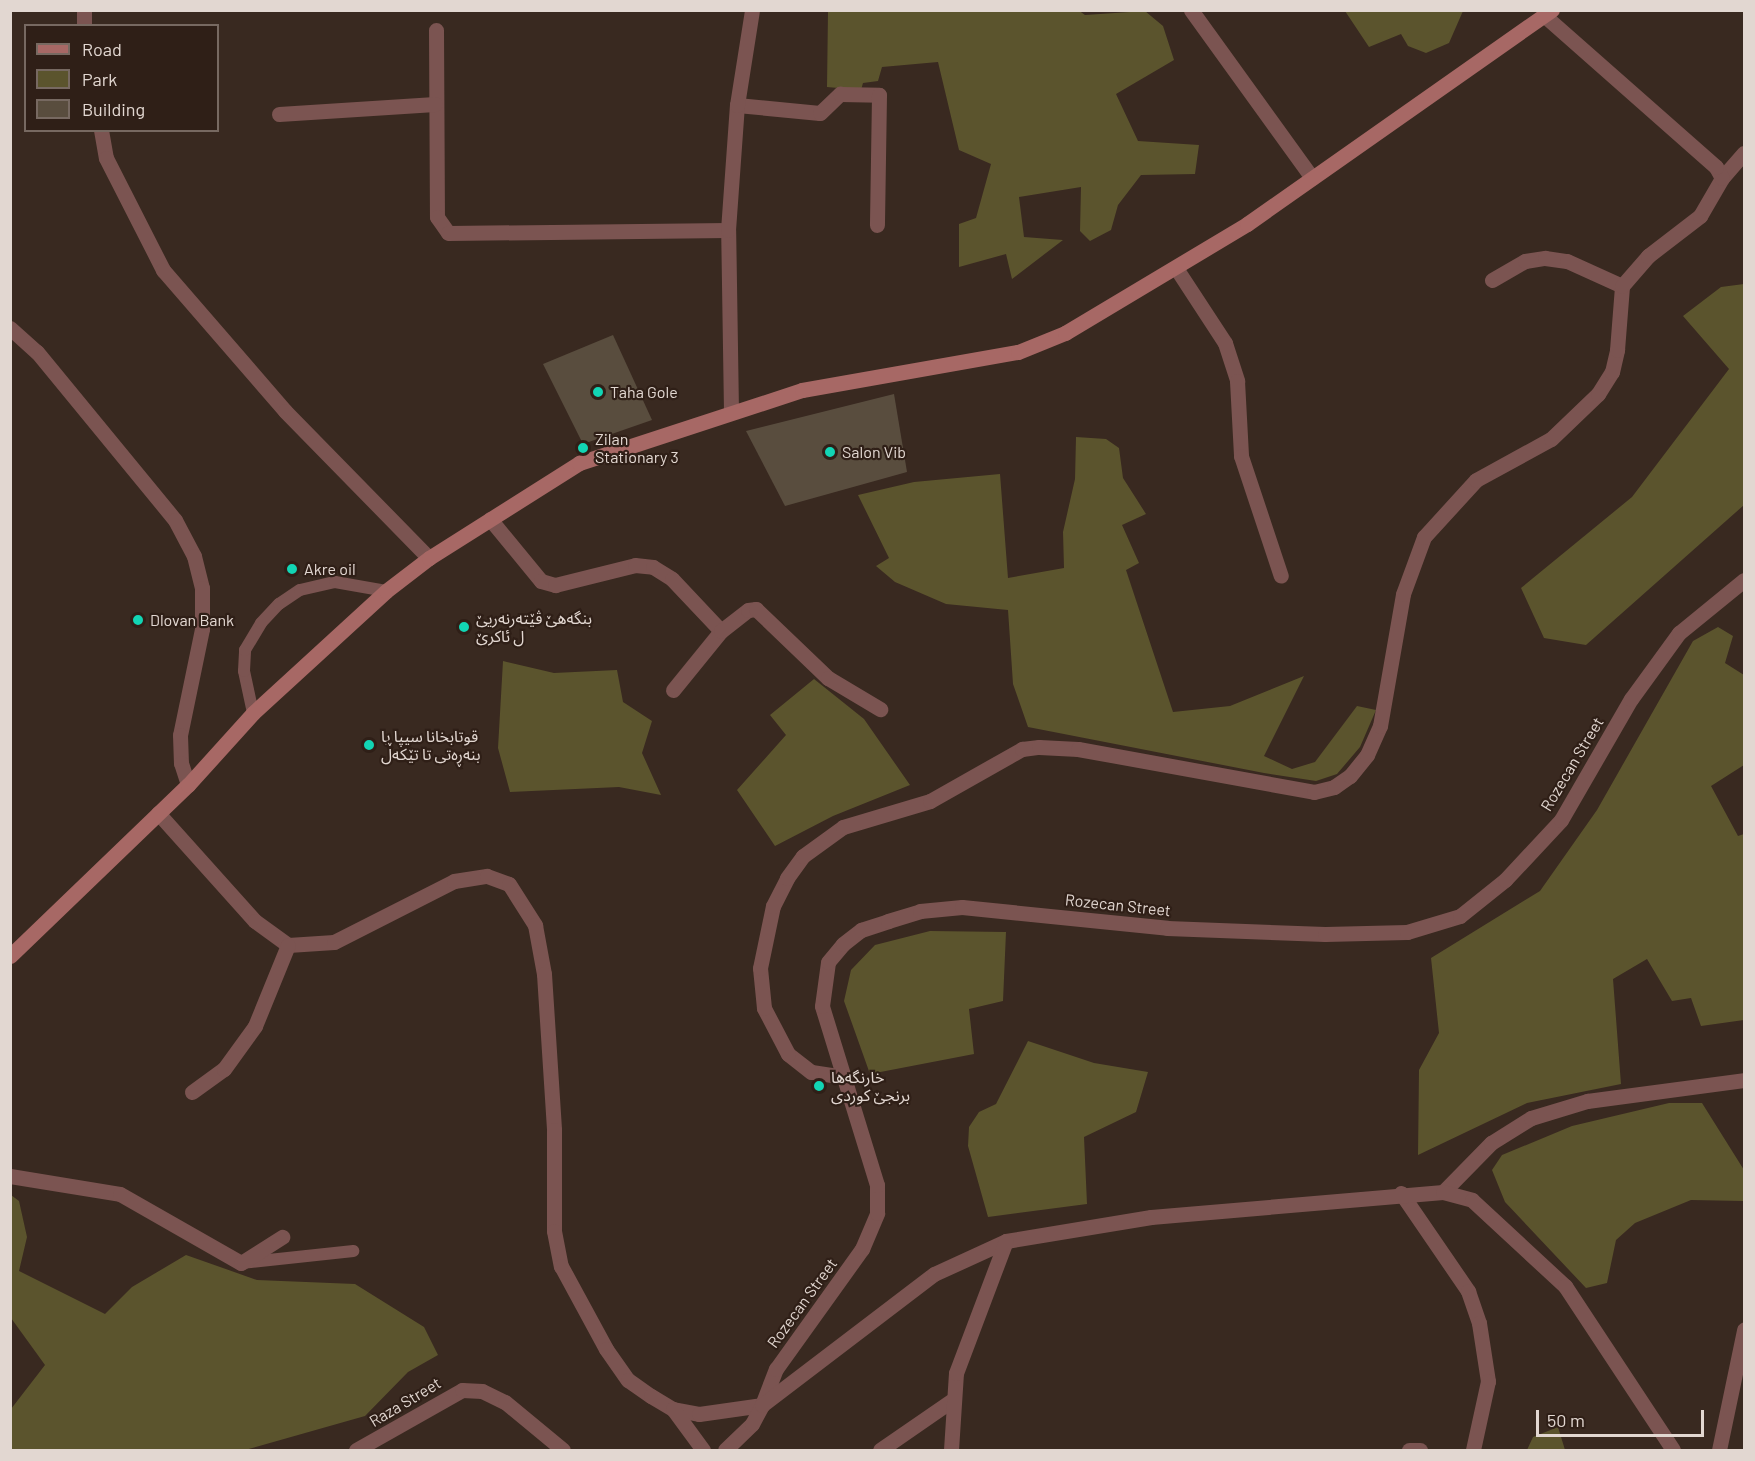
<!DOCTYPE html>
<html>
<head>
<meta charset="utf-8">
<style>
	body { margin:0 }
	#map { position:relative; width:1755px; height:1461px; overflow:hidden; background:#392920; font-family:Barlow,"Noto Sans Arabic",sans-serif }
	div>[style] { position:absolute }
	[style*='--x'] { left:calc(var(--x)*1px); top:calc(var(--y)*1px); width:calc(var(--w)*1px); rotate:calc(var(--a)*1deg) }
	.green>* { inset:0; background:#5b542d }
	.building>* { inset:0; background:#594d3e }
	.lane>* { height:12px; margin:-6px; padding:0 6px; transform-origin:6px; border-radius:6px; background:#7b5451 }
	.street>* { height:15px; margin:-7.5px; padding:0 7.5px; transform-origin:7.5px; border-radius:7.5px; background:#7b5451 }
	.secondary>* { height:15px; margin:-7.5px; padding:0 7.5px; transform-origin:7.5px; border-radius:7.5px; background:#a76865 }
	.dots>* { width:16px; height:16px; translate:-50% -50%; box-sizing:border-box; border:3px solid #2f1f17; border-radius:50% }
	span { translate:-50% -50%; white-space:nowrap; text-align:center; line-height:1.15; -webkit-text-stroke:4.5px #2f1f17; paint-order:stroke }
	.poi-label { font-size:16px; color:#e2d7d1 }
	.left { translate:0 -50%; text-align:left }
	.street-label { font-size:16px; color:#e2d7d1 }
	.frame { position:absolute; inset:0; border:12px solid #e2d7d1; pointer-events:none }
	.legend { position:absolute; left:24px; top:24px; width:195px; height:108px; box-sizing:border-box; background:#2f1f17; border:2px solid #776961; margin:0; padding:8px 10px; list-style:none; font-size:18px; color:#e2d7d1 }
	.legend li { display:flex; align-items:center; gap:12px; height:30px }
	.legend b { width:30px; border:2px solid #776961 }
	.scale { position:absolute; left:1536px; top:1410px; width:168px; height:27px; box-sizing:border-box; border:3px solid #e2d7d1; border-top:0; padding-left:8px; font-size:18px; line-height:21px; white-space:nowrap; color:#e2d7d1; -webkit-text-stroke:4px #2f1f17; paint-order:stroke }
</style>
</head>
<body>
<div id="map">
	<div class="green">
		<div style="clip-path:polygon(1078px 10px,1085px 15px,1145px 11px,1163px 26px,1174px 60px,1116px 94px,1138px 141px,1199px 145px,1195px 174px,1141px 175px,1118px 205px,1111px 230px,1090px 241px,1080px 231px,1081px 187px,1019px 197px,1024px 237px,1063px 240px,1012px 279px,1006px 254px,959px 267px,959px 224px,976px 218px,991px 164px,959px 150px,938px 62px,882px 67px,878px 81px,863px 83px,861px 90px,827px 87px,828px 11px)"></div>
		<div style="clip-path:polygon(1345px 11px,1463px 11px,1449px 43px,1426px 53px,1408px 46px,1401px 34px,1369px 47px)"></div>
		<div style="clip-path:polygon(1744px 284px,1744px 505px,1586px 645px,1544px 638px,1521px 588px,1632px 497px,1729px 369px,1683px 316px,1721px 287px)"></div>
		<div style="clip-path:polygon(1076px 437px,1106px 439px,1119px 448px,1123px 478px,1146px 514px,1122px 525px,1139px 563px,1126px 570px,1173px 712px,1230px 706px,1304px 676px,1264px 756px,1292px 769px,1315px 762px,1357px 706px,1376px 710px,1360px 747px,1337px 774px,1316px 781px,1264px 773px,1028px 727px,1013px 684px,1008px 610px,946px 604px,895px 582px,876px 566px,889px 558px,858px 495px,914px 482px,1000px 474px,1008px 578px,1064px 568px,1063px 532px,1075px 479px)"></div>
		<div style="clip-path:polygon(1718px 627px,1733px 636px,1725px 663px,1744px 675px,1744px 765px,1711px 786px,1738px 836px,1744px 834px,1744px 1020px,1701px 1026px,1691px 998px,1672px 1001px,1647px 959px,1613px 979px,1621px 1084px,1527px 1103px,1418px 1155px,1419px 1070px,1439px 1033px,1431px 958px,1540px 891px,1597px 810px,1693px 641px)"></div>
		<div style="clip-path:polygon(503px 661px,554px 673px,617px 670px,623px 702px,652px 721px,642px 753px,661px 795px,619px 787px,510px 792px,498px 748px)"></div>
		<div style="clip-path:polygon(814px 679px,864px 719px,910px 785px,833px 816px,775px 846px,737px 790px,786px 735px,770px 715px)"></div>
		<div style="clip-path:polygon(930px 931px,1006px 932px,1003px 1001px,969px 1009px,974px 1054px,870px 1074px,844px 1001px,851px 970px,875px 945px)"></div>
		<div style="clip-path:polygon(1028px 1041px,1094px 1063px,1148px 1072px,1136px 1112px,1084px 1137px,1087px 1204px,988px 1217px,968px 1146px,969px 1127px,979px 1112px,996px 1104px)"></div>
		<div style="clip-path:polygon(1669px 1103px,1702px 1103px,1744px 1170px,1744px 1201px,1691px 1200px,1635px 1223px,1616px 1240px,1607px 1283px,1586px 1288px,1505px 1202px,1492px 1170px,1502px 1155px,1572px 1126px)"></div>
		<div style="clip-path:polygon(11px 1195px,19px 1201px,27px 1237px,19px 1271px,105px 1314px,132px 1287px,186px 1255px,257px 1280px,355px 1284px,424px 1327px,438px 1355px,408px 1372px,365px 1416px,245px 1450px,11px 1450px,11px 1409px,45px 1365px,11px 1318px)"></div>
		<div style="clip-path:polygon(1558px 1427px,1565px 1450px,1527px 1450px,1533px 1437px)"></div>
	</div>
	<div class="building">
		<div style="clip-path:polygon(613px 335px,652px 420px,583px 444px,543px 364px)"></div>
		<div style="clip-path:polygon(894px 394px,907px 472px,785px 506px,746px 431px)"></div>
	</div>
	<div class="lane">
		<div style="--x:253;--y:713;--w:43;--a:-102.1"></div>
		<div style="--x:244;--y:671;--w:21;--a:-87"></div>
		<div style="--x:245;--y:650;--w:31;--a:-59"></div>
		<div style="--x:261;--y:623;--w:26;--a:-47"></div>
		<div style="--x:279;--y:604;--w:25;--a:-34"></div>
		<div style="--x:300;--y:590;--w:36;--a:-13"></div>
		<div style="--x:335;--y:582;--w:52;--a:10"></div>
		<div style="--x:241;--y:1263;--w:113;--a:-6.1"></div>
	</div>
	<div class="street">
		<div style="--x:1191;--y:10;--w:207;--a:54.2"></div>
		<div style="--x:84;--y:26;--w:16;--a:-90"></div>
		<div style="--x:436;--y:30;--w:187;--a:89.7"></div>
		<div style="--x:437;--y:217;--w:19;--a:55"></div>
		<div style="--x:448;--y:233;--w:280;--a:-0.6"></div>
		<div style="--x:737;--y:105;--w:83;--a:5.5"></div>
		<div style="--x:820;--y:113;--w:28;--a:-44"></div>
		<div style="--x:840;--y:94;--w:39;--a:1"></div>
		<div style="--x:879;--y:95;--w:130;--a:90.9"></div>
		<div style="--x:279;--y:114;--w:156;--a:-3.7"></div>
		<div style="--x:101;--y:130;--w:28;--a:80"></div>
		<div style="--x:106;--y:158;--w:126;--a:63"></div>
		<div style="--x:163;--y:270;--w:186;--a:49.1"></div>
		<div style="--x:285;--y:411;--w:206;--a:45.6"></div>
		<div style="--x:1722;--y:178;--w:33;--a:-49"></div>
		<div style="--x:1176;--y:268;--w:90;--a:56.8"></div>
		<div style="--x:1225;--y:343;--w:40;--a:72"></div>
		<div style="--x:1237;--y:381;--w:75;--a:86.9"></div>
		<div style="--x:1241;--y:456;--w:126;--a:71.6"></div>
		<div style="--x:1492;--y:280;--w:38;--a:-30"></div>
		<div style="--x:1525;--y:261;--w:20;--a:-9"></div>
		<div style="--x:1545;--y:258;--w:22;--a:8"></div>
		<div style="--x:1567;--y:261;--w:60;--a:24.4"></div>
		<div style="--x:10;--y:328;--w:36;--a:42"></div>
		<div style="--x:37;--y:352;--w:217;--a:50.6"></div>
		<div style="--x:175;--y:520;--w:41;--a:62.2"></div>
		<div style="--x:194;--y:556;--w:33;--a:76"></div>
		<div style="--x:202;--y:588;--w:41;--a:90"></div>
		<div style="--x:202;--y:629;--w:108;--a:101.7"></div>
		<div style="--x:180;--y:735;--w:28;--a:88"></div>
		<div style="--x:181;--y:763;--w:23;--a:72"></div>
		<div style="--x:731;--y:411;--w:181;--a:-90.9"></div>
		<div style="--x:728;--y:230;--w:125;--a:-85.9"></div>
		<div style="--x:737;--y:105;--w:96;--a:-81"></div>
		<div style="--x:490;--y:519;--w:80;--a:50.6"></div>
		<div style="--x:541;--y:581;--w:15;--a:16"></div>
		<div style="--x:555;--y:585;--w:82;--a:-14"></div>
		<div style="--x:635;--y:565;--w:18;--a:6"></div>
		<div style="--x:653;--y:567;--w:22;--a:32"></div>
		<div style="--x:672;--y:579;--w:71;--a:46.7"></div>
		<div style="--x:673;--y:690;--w:76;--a:-50.9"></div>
		<div style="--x:721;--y:631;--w:34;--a:-38"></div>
		<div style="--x:748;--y:610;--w:8;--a:-7"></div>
		<div style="--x:756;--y:609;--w:100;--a:43.8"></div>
		<div style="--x:828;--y:678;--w:61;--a:30.8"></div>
		<div style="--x:158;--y:813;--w:145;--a:48.1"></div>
		<div style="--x:255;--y:921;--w:41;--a:36"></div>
		<div style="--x:288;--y:945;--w:46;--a:-3.7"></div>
		<div style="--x:334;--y:942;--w:135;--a:-26.9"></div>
		<div style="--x:454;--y:881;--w:33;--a:-9"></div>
		<div style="--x:487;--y:876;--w:23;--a:20"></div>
		<div style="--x:509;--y:884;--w:49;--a:57.6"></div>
		<div style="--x:535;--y:925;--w:50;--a:79.6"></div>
		<div style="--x:544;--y:974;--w:156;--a:86.3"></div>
		<div style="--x:554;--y:1130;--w:101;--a:90"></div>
		<div style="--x:554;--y:1231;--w:36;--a:79"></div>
		<div style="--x:561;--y:1266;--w:94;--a:61.5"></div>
		<div style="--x:606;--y:1349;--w:38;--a:55"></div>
		<div style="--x:628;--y:1380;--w:28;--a:35"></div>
		<div style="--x:651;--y:1396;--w:26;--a:31"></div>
		<div style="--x:673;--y:1409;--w:26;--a:11"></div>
		<div style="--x:699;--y:1414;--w:64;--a:-8.1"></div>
		<div style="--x:844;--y:1077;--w:33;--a:-171"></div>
		<div style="--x:811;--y:1072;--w:29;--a:-142"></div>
		<div style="--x:788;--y:1054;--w:52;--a:-117.6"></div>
		<div style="--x:764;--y:1008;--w:40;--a:-95.7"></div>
		<div style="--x:760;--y:968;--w:63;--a:-78.2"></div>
		<div style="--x:773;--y:906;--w:31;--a:-63"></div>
		<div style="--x:787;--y:878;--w:27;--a:-54"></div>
		<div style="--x:803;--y:856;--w:49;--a:-35.9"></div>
		<div style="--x:843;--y:827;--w:91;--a:-16.6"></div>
		<div style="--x:930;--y:801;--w:106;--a:-29.5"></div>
		<div style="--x:1022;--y:749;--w:17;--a:-7"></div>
		<div style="--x:1039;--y:747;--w:39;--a:3"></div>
		<div style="--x:1078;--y:749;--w:240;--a:10.3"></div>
		<div style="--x:1314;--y:792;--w:21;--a:-14"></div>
		<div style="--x:1334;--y:787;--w:19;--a:-35"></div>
		<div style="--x:1350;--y:776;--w:27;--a:-51"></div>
		<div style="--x:1367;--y:755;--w:32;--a:-66"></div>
		<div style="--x:1380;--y:726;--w:134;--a:-80.1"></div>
		<div style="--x:1403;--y:594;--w:61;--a:-69.8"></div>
		<div style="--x:1424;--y:537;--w:77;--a:-47.6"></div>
		<div style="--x:1476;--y:480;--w:85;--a:-28.7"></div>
		<div style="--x:1551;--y:439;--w:65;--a:-43.8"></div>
		<div style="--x:1598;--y:394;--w:26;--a:-58"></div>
		<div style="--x:1612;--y:372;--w:23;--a:-77"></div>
		<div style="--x:1617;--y:350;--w:64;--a:-85.5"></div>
		<div style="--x:1622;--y:286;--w:40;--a:-49"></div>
		<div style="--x:1648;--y:256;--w:66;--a:-37.6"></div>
		<div style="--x:1700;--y:216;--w:44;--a:-59.9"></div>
		<div style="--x:1722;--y:178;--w:13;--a:-119"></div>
		<div style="--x:1716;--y:167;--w:228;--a:-138.6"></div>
		<div style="--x:192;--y:1092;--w:39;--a:-36"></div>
		<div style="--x:224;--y:1069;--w:53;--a:-54.2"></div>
		<div style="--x:255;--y:1026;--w:87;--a:-67.8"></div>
		<div style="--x:10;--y:1176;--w:111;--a:9.3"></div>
		<div style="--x:120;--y:1194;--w:139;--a:29.7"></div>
		<div style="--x:241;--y:1263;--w:49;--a:-32.4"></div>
		<div style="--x:1443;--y:1192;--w:69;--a:-45.6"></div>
		<div style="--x:1491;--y:1143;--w:47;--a:-32"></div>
		<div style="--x:1531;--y:1118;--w:59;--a:-16.9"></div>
		<div style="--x:1587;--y:1101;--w:158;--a:-7.6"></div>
		<div style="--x:1401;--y:1193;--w:119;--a:55.6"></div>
		<div style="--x:1468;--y:1291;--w:34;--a:71"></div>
		<div style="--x:1479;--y:1323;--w:59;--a:81.2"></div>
		<div style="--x:1488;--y:1381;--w:71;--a:102.3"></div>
		<div style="--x:762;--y:1405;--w:39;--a:-69"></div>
		<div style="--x:776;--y:1369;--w:148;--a:-54.4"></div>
		<div style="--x:862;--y:1249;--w:39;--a:-67"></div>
		<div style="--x:877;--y:1213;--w:28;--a:-90"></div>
		<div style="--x:877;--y:1185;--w:187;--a:-107.1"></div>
		<div style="--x:822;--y:1006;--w:44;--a:-82.2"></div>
		<div style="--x:828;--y:962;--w:23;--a:-50"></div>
		<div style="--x:843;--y:944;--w:23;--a:-38"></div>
		<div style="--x:861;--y:930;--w:28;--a:-18"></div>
		<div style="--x:888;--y:921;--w:34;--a:-17"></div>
		<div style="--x:920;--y:911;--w:42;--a:-5.4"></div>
		<div style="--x:962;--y:907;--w:206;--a:5.8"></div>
		<div style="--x:1167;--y:928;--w:158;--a:2.2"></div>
		<div style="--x:1325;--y:934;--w:82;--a:-1.4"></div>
		<div style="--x:1407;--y:932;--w:55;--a:-16.8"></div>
		<div style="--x:1460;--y:916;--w:58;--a:-38.7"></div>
		<div style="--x:1505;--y:880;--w:82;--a:-47"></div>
		<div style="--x:1561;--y:820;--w:140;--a:-60"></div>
		<div style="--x:1631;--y:699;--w:82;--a:-54"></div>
		<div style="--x:1679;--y:633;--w:84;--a:-39.2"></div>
		<div style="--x:673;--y:1409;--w:51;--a:53.8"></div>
		<div style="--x:356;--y:1450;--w:122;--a:-29.5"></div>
		<div style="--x:462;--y:1390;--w:20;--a:3"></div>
		<div style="--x:482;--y:1391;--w:25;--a:26"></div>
		<div style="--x:505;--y:1402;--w:75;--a:39.6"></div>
		<div style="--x:725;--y:1450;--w:37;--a:-44"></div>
		<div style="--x:752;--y:1424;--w:21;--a:-62"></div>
		<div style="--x:762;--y:1405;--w:216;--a:-37.3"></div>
		<div style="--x:934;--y:1274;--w:79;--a:-24.6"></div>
		<div style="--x:1006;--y:1241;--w:147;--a:-9.4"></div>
		<div style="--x:1151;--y:1217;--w:293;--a:-4.9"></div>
		<div style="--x:1443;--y:1192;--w:30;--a:15"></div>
		<div style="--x:1472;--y:1200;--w:127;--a:42.8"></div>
		<div style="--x:1565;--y:1286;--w:196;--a:56.6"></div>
		<div style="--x:880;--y:1450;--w:86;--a:-34.6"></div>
		<div style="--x:951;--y:1450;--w:77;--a:-86.3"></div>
		<div style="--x:956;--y:1373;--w:141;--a:-69.3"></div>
		<div style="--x:1409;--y:1450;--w:11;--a:0"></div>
		<div style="--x:1719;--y:1450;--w:123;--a:-78.2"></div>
	</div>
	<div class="secondary">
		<div style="--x:10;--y:956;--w:247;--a:-43.9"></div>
		<div style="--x:188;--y:785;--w:97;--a:-47.9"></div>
		<div style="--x:253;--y:713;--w:180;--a:-42.5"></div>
		<div style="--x:386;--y:591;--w:54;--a:-37.5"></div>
		<div style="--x:429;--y:558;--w:178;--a:-32.3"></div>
		<div style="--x:579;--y:463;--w:235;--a:-18.1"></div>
		<div style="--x:802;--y:390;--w:219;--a:-10"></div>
		<div style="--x:1018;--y:352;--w:51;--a:-22"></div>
		<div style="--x:1065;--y:333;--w:212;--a:-30.9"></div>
		<div style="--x:1247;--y:224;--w:373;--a:-35.1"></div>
	</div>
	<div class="dots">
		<div style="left:598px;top:392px;background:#12d5b4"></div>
		<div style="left:583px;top:448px;background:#12d5b4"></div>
		<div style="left:830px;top:452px;background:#12d5b4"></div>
		<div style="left:292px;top:569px;background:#12d5b4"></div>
		<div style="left:138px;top:620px;background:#12d5b4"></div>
		<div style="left:464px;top:627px;background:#12d5b4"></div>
		<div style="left:369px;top:745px;background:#12d5b4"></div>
		<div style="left:819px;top:1086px;background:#12d5b4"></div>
	</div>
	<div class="poi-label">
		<span class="left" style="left:610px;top:392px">Taha Gole</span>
		<span class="left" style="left:595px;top:448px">Zilan<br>Stationary 3</span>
		<span class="left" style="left:842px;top:452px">Salon Vib</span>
		<span class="left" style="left:304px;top:569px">Akre oil</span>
		<span class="left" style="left:476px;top:627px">بنگەهێ ڤێتەرنەریێ<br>ل ئاکرێ</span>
		<span class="left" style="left:150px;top:620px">Dlovan Bank</span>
		<span class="left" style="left:381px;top:745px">قوتابخانا سیپا یا<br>بنەڕەتی تا تێکەڵ</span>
		<span class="left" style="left:831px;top:1086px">خارنگەها<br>برنجێ کوردی</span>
	</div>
	<div class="street-label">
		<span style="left:1572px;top:764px;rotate:-59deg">Rozecan Street</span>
		<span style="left:1118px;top:905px;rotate:6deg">Rozecan Street</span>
		<span style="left:802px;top:1303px;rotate:-54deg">Rozecan Street</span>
		<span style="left:405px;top:1402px;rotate:-31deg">Raza Street</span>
	</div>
	<div class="frame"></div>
	<ul class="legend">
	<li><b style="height:8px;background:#a76865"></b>Road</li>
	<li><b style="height:16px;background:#5b542d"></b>Park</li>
	<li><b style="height:16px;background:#594d3e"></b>Building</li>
	</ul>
	<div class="scale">50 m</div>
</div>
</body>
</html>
